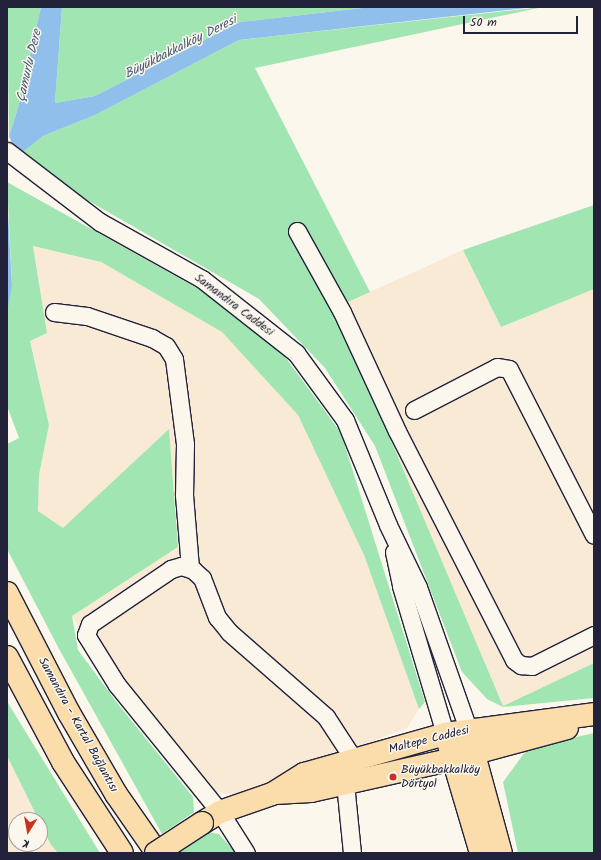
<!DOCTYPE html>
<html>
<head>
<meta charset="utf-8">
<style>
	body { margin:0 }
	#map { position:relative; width:601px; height:860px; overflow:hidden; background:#fbf7ec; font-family:Kalam,sans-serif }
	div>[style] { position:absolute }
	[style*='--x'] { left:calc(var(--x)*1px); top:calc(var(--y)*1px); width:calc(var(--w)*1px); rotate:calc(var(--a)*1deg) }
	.built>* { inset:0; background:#f9ead6 }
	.green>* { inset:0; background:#a1e6b2 }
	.water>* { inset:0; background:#8fbfea }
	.roads { filter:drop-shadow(1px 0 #22223b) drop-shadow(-1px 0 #22223b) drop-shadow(0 1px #22223b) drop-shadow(0 -1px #22223b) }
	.minor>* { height:17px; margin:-8.5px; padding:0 8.5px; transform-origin:8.5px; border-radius:8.5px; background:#fbf7ec }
	.major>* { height:22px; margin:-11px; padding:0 11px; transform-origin:11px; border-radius:11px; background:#fbddab }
	.highway>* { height:22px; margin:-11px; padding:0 11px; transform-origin:11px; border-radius:11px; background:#fbddab }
	.bridges { filter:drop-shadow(1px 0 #22223b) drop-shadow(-1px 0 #22223b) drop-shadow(0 1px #22223b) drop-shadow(0 -1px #22223b) }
	.major-bridge>* { height:22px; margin:-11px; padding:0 11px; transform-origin:11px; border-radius:11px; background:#fbddab }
	.dots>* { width:11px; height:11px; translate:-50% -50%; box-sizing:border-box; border:2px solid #fbf7ec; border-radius:50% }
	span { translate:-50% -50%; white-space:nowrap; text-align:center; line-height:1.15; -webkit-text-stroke:3px #fbf7ec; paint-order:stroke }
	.street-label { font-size:12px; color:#22223b }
	.poi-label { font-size:12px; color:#22223b }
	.left { translate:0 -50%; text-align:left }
	.water-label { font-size:13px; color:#485978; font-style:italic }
	.frame { position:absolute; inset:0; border:8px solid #22223b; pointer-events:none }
	.north { position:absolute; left:8px; top:812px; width:40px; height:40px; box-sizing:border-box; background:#fbf7ec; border:1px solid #a4a2a5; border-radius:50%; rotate:191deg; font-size:11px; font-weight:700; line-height:16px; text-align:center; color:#22223b }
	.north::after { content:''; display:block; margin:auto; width:14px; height:18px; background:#c8321e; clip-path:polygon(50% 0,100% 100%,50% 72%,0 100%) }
	.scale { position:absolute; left:463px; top:16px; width:115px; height:18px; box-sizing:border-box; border:2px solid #22223b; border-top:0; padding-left:5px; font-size:12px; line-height:14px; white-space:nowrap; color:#22223b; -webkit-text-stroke:3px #fbf7ec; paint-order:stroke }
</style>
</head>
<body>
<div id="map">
	<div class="built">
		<div style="clip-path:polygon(33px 246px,101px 262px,222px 332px,298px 415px,364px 555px,419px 709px,407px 728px,233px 795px,206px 790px,118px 691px,72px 616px,178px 547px,169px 429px,63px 529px,38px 511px,39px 475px,49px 425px,30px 340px,47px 333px)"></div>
		<div style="clip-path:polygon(463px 250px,501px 327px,594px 289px,594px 663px,503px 707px,334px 308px)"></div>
		<div style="clip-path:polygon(7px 756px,38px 820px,16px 820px,16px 844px,40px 844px,40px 824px,51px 845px,58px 853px,7px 853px)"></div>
	</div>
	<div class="green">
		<div style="clip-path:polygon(7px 7px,41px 7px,18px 108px,9px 136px)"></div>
		<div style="clip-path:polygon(62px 7px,371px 7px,240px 22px,95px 96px,55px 103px)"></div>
		<div style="clip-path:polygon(543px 7px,255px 68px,370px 292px,335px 308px,503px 706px,594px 663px,594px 698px,503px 707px,487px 699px,462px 672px,375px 446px,325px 368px,259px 299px,63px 186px,18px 156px,43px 136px,95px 115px,239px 40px)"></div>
		<div style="clip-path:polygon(7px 182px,231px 307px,283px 354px,341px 433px,425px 702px,419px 709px,364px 555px,298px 415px,222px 332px,101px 262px,33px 246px,47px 333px,30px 341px,49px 425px,39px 475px,38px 511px,63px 528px,169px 429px,178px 547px,72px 616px,78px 650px,118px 704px,193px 797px,194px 812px,162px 834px,58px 647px,7px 549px,7px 444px,19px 438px,7px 406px,7px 307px,12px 286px)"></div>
		<div style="clip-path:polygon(594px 205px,594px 289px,501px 327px,463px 250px)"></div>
		<div style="clip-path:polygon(7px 701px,8px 703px,100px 853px,58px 853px,51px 845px,7px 756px)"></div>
		<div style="clip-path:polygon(594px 733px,594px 853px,518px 853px,503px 782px,528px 748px)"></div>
		<div style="clip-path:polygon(208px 832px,219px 834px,236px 853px,177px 853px)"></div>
	</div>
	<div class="water">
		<div style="clip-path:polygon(41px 7px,62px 7px,55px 103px,95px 96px,240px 22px,371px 7px,535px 7px,239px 40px,95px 115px,43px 136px,18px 156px,9px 136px,18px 108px)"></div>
		<div style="clip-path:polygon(7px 196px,12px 286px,8px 307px,7px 307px)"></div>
	</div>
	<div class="roads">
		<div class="minor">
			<div style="--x:7;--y:151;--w:117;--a:37.4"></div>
			<div style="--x:100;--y:222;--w:117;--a:29.2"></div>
			<div style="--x:202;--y:279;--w:120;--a:38.2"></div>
			<div style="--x:296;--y:353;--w:83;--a:53.8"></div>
			<div style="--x:345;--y:420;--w:113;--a:67.7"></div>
			<div style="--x:388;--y:525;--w:69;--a:64.2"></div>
			<div style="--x:418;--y:587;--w:151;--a:70.6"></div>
			<div style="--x:297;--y:231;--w:93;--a:60.9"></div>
			<div style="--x:342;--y:312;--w:131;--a:65.2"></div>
			<div style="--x:397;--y:431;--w:257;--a:62.9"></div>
			<div style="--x:514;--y:660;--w:9;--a:36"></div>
			<div style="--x:521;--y:665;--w:11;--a:5"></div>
			<div style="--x:532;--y:666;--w:69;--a:-26.6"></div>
			<div style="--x:54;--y:312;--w:33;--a:7"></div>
			<div style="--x:87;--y:316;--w:69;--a:18.7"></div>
			<div style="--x:152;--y:338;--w:16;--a:30"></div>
			<div style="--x:166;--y:346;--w:15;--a:58"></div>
			<div style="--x:174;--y:359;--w:86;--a:82.6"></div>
			<div style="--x:185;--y:444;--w:51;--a:91.1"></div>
			<div style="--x:184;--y:495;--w:73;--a:85.3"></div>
			<div style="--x:414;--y:410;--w:93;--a:-27.4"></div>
			<div style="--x:497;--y:367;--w:12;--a:9"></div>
			<div style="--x:509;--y:369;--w:186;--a:62.9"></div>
			<div style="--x:394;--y:552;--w:35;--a:78"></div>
			<div style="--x:401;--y:586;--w:154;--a:73.4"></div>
			<div style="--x:345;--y:783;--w:70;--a:84.3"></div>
			<div style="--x:246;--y:853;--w:49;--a:-122.4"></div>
			<div style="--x:220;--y:812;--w:164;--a:-129"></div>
			<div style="--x:117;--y:685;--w:59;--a:-121.8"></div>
			<div style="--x:86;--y:635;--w:12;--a:-70"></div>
			<div style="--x:90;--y:624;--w:98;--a:-34.2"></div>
			<div style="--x:171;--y:569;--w:10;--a:-17"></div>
			<div style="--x:181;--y:566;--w:13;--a:18"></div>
			<div style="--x:193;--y:570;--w:12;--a:42"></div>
			<div style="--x:202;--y:578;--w:42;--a:69"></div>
			<div style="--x:217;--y:617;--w:19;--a:51"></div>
			<div style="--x:229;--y:632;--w:129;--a:41.2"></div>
			<div style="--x:326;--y:717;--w:51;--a:56.9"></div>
		</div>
		<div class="major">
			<div style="--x:470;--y:740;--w:117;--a:74.7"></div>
			<div style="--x:449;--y:745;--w:113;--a:73.5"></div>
			<div style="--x:275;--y:793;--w:36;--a:-3"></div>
			<div style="--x:311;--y:791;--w:146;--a:-12.7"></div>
			<div style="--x:453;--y:759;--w:118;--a:-15.2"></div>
			<div style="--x:202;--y:823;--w:21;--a:-31"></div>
			<div style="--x:220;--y:812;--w:55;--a:-19.1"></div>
			<div style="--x:272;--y:794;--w:38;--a:-32"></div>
			<div style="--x:304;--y:774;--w:147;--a:-15.8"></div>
			<div style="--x:445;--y:734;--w:150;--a:-7.6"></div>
		</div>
		<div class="highway">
			<div style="--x:7;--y:593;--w:135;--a:62.7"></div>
			<div style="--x:69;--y:713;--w:94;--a:59.9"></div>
			<div style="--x:116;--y:794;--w:72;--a:55.2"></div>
			<div style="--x:7;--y:657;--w:119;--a:61.9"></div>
			<div style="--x:63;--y:762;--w:108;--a:57"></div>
		</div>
	</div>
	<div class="bridges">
		<div class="major-bridge">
			<div style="--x:156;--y:853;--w:55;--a:-33.1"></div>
		</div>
	</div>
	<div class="dots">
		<div style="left:393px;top:777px;background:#c8321e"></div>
	</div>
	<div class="street-label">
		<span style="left:234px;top:305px;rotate:37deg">Samandıra Caddesi</span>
		<span style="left:78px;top:725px;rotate:61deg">Samandıra - Kartal Bağlantısı</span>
		<span style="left:429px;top:740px;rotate:-14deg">Maltepe Caddesi</span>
	</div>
	<div class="poi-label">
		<span class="left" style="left:401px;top:777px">Büyükbakkalköy<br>Dörtyol</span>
	</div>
	<div class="water-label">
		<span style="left:181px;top:48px;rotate:-27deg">Büyükbakkalköy Deresi</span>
		<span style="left:30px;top:66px;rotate:-77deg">Çamurlu Dere</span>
	</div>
	<div class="frame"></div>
	<div class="north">K</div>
	<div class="scale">50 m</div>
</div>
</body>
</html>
